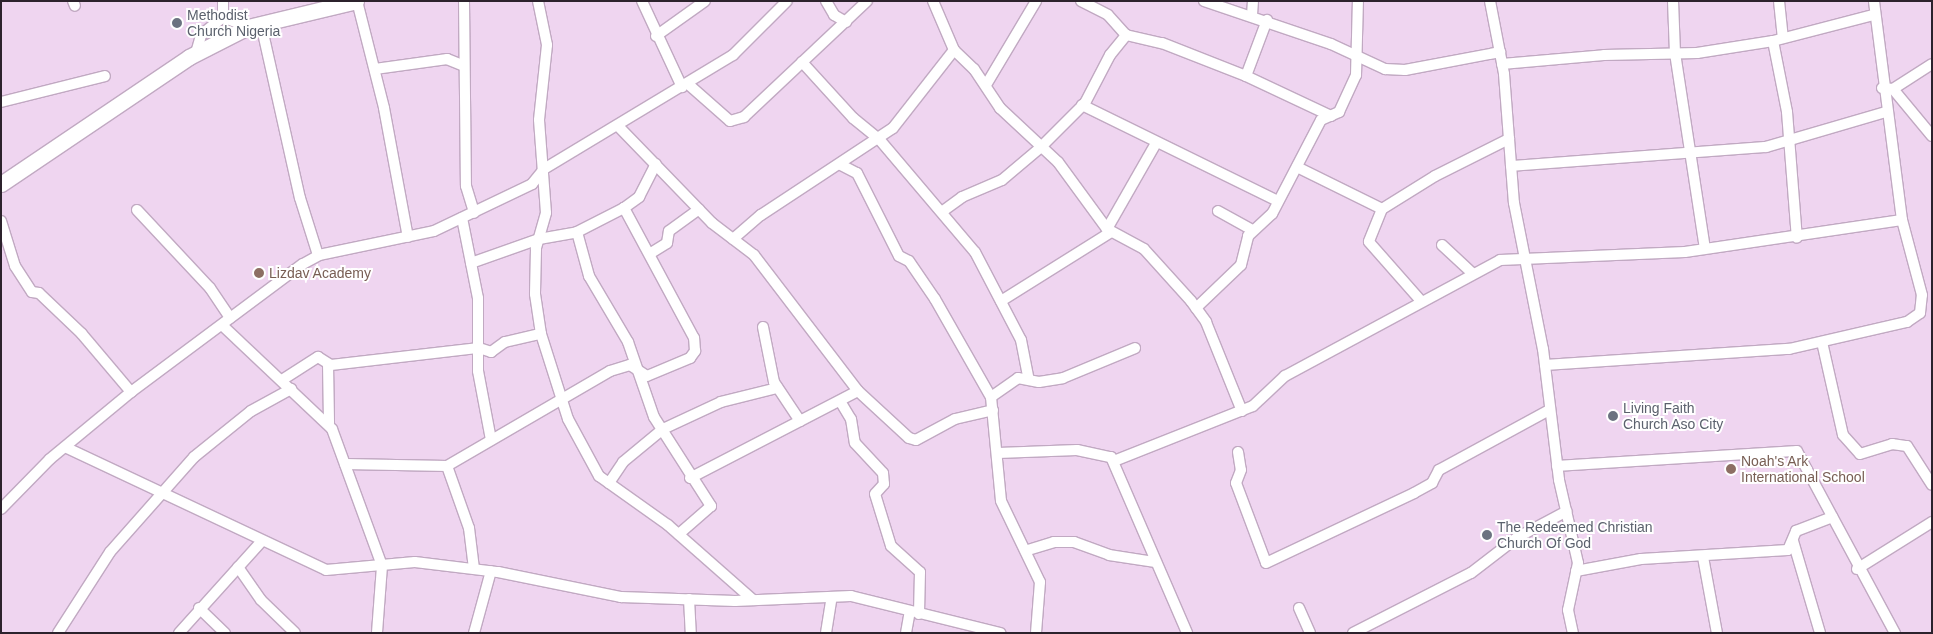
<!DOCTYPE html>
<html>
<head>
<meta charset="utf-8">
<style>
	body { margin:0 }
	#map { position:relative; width:1933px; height:634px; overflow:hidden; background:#efd5f0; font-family:Helvetica,sans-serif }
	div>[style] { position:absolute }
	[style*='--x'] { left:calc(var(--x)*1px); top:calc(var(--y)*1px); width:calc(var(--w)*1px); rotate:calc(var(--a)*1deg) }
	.roads { filter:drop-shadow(1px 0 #c1a9c2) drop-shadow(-1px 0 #c1a9c2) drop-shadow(0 1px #c1a9c2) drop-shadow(0 -1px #c1a9c2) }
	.street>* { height:10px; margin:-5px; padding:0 5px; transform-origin:5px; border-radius:5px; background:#fff }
	.secondary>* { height:15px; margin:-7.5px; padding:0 7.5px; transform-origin:7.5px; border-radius:7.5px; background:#fff }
	.dots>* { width:14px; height:14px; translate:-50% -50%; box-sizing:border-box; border:2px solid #fff; border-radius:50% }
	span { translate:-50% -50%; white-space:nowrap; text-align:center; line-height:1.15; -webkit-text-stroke:4px #fff; paint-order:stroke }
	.worship-label { font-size:14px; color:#5b616d }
	.left { translate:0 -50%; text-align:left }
	.education-label { font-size:14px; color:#785e54 }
	.frame { position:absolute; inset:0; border:2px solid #2c222c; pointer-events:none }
</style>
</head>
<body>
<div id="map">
	<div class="roads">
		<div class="street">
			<div style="--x:73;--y:1;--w:5;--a:68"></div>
			<div style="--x:357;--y:1;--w:110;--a:75.8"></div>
			<div style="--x:384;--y:108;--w:131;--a:79.5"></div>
			<div style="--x:464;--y:1;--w:185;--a:89.4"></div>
			<div style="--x:466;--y:186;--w:28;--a:73"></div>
			<div style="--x:538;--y:1;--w:45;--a:78.4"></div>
			<div style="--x:547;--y:45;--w:75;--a:96.1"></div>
			<div style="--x:539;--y:120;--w:93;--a:85.7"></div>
			<div style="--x:546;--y:213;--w:37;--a:106"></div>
			<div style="--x:536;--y:249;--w:45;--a:91.3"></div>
			<div style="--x:535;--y:294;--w:40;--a:81.5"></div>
			<div style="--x:541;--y:334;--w:89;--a:72.4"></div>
			<div style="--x:568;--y:419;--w:65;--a:61.5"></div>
			<div style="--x:599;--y:476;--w:85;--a:35.4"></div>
			<div style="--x:668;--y:525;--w:113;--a:41.4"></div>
			<div style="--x:642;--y:1;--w:95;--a:65.1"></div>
			<div style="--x:826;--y:1;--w:16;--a:60"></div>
			<div style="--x:834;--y:15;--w:14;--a:30"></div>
			<div style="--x:933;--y:1;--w:53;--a:66.8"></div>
			<div style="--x:954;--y:50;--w:28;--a:44"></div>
			<div style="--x:974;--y:69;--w:47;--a:56.3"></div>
			<div style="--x:1000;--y:108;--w:79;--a:43"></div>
			<div style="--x:1058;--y:162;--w:83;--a:53.8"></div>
			<div style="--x:1107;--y:229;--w:42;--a:28.4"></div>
			<div style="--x:1144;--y:249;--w:70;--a:47.9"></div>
			<div style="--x:1191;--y:301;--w:26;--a:54"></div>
			<div style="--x:1206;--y:322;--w:96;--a:68"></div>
			<div style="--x:1081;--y:1;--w:30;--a:27"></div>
			<div style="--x:1108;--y:15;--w:27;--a:48"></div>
			<div style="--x:1204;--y:1;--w:134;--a:18.7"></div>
			<div style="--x:1331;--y:44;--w:60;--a:24.8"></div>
			<div style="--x:1385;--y:69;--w:20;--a:3"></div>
			<div style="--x:1405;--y:70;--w:97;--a:-10.7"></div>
			<div style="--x:1490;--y:1;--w:74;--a:79.1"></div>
			<div style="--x:1504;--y:74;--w:129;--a:85.6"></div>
			<div style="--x:1514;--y:203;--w:149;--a:78.8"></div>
			<div style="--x:1543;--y:349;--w:132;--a:83"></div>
			<div style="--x:1559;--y:480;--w:85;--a:77.1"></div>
			<div style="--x:1578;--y:563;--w:48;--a:102"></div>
			<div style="--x:1568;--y:610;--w:24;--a:78"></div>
			<div style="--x:1673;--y:1;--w:52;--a:87.8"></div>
			<div style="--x:1675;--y:53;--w:197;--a:81.3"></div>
			<div style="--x:1779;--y:1;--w:37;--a:84"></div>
			<div style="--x:1252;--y:15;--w:14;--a:-86"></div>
			<div style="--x:223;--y:17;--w:27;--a:22"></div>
			<div style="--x:261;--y:24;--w:178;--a:77.4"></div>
			<div style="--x:300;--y:198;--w:60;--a:72.5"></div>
			<div style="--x:656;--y:36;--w:60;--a:-35.5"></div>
			<div style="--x:1773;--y:41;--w:72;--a:78.8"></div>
			<div style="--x:1787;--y:112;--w:126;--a:85.5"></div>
			<div style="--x:196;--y:53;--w:19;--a:-74"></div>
			<div style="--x:201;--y:35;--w:28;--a:-39"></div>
			<div style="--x:223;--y:17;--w:16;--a:-90"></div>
			<div style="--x:802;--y:62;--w:76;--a:47.7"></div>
			<div style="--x:853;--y:118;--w:33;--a:39"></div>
			<div style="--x:879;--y:139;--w:148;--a:49.7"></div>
			<div style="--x:975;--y:252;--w:99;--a:62.4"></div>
			<div style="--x:1021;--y:340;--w:38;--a:79"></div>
			<div style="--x:1502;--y:64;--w:102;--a:-5"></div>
			<div style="--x:1604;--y:55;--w:93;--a:-1.2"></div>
			<div style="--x:1697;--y:53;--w:77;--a:-9"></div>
			<div style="--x:1773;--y:41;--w:103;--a:-14.6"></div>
			<div style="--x:375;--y:69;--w:73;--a:-7.9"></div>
			<div style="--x:447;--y:59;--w:16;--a:22"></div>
			<div style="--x:1246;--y:76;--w:60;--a:-69.4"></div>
			<div style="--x:688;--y:84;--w:56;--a:41.4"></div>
			<div style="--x:730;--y:121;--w:15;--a:-16"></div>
			<div style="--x:744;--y:117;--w:169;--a:-43.3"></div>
			<div style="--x:986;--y:85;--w:98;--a:-59.2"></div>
			<div style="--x:1882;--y:88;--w:11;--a:5"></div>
			<div style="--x:1893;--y:89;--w:61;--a:50.3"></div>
			<div style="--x:1893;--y:89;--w:46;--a:-32.7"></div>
			<div style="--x:1;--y:102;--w:107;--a:-14"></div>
			<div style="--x:1082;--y:105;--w:218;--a:26.1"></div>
			<div style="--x:619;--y:127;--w:134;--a:45.9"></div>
			<div style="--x:712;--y:223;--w:53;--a:37.3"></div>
			<div style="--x:754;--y:255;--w:171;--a:52.6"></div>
			<div style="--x:858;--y:391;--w:69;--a:42.7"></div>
			<div style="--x:909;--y:438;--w:7;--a:16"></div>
			<div style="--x:916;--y:440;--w:44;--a:-28.3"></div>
			<div style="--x:955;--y:419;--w:39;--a:-13"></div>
			<div style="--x:841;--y:165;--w:18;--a:27"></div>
			<div style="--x:857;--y:173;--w:93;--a:63.2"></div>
			<div style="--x:899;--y:256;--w:11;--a:27"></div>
			<div style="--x:909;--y:261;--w:46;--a:55.6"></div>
			<div style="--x:935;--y:299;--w:113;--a:60.3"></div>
			<div style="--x:991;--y:397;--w:104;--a:84.5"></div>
			<div style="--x:1001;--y:501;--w:90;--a:64.3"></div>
			<div style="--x:1040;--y:582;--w:51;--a:94.5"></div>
			<div style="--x:1511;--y:166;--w:256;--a:-4.3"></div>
			<div style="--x:1766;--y:147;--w:125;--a:-16.3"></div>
			<div style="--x:1297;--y:167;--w:95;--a:26.3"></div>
			<div style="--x:1382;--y:209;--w:62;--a:-31.9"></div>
			<div style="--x:1435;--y:176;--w:83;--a:-26.6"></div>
			<div style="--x:1382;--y:209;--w:35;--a:112"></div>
			<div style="--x:1369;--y:242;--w:79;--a:48.6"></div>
			<div style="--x:137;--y:210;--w:107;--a:46.9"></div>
			<div style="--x:210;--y:288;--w:36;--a:56"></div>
			<div style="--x:943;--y:211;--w:24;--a:-36"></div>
			<div style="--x:962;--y:197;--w:43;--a:-23"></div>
			<div style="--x:1002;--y:180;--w:50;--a:-40.1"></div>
			<div style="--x:1040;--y:148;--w:64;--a:-45"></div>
			<div style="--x:1085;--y:103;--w:54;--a:-62.5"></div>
			<div style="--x:1110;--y:55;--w:26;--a:-51"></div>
			<div style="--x:1126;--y:35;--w:37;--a:13"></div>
			<div style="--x:1162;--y:43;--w:90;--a:21.4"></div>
			<div style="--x:1246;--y:76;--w:94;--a:25.2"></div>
			<div style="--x:1218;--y:211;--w:39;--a:29"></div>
			<div style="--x:462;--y:218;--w:82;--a:78.7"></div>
			<div style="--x:478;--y:298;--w:73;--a:90"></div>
			<div style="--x:478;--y:371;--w:70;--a:79.3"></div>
			<div style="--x:1;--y:221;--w:47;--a:72.7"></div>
			<div style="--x:15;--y:266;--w:31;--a:57"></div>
			<div style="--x:32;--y:292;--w:7;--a:8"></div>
			<div style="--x:39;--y:293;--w:59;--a:43.6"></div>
			<div style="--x:82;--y:334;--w:76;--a:49.8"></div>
			<div style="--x:1107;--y:229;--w:99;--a:-60.3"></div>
			<div style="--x:577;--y:232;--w:46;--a:74.7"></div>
			<div style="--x:589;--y:276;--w:77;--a:59.4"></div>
			<div style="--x:628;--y:342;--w:79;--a:70.9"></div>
			<div style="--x:654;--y:417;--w:106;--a:57.4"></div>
			<div style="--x:711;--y:506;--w:43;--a:138.8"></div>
			<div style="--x:733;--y:239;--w:37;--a:-41"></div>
			<div style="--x:761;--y:215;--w:158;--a:-33.4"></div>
			<div style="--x:893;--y:128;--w:99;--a:-52"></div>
			<div style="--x:1442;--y:245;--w:41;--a:43"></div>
			<div style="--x:651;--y:253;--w:19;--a:-32"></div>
			<div style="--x:667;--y:243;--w:12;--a:-81"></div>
			<div style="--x:669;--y:231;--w:37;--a:-36"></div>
			<div style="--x:471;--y:263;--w:72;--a:-19.4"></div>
			<div style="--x:539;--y:239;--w:39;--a:-10"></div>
			<div style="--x:577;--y:232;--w:53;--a:-27.1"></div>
			<div style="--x:624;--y:208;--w:19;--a:-36"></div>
			<div style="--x:639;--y:197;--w:37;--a:-63"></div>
			<div style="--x:1001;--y:301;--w:130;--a:-32.1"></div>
			<div style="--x:1196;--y:308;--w:62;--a:-43.7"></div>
			<div style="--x:1241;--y:265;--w:30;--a:-76"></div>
			<div style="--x:1248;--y:236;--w:33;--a:-43"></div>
			<div style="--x:1272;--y:214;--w:106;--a:-62.5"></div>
			<div style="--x:1321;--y:120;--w:20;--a:-24"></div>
			<div style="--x:1339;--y:112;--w:41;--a:-65.3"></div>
			<div style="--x:1356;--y:75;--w:74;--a:-88.5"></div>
			<div style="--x:222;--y:325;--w:151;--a:43.4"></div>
			<div style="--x:332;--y:429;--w:146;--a:69.9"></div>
			<div style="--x:382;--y:566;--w:67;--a:94.3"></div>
			<div style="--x:763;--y:327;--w:56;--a:78.7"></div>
			<div style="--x:774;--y:382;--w:47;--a:56.3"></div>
			<div style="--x:1822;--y:342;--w:95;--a:77.3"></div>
			<div style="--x:1843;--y:435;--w:25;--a:48"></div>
			<div style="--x:1860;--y:454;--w:34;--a:-17"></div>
			<div style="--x:1892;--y:444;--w:15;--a:8"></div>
			<div style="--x:1907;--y:446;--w:46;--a:57.3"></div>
			<div style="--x:328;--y:364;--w:59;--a:89"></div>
			<div style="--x:1545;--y:365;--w:245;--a:-3.8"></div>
			<div style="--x:1789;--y:349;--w:121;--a:-12.9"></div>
			<div style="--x:1907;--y:322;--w:16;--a:-35"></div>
			<div style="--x:1920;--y:313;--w:18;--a:-84"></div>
			<div style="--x:1922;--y:295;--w:78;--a:-104.9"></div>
			<div style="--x:1902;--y:220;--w:221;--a:-97.3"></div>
			<div style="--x:282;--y:380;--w:43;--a:-32.6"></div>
			<div style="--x:318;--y:357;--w:15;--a:32"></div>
			<div style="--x:331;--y:365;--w:149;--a:-6.6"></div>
			<div style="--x:479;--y:348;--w:13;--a:18"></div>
			<div style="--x:491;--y:352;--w:17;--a:-36"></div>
			<div style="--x:505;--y:342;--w:37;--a:-13"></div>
			<div style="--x:991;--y:397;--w:33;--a:-35"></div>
			<div style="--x:1018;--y:378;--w:21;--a:11"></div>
			<div style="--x:1039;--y:382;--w:24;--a:-9"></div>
			<div style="--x:1063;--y:378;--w:78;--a:-22.6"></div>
			<div style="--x:840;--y:401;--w:21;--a:59"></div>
			<div style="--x:851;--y:419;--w:24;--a:81"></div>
			<div style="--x:855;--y:443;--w:41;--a:47"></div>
			<div style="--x:883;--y:473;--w:11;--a:85"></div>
			<div style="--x:884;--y:484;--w:13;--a:132"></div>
			<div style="--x:875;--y:494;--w:54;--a:72.9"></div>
			<div style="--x:891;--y:546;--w:39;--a:42"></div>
			<div style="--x:920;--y:572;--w:42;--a:91.4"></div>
			<div style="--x:67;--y:448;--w:286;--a:25.2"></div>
			<div style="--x:326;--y:570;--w:89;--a:-5.1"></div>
			<div style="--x:415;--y:562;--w:84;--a:6.9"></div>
			<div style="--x:498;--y:572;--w:126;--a:11.5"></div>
			<div style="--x:621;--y:597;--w:114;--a:2"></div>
			<div style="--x:735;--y:601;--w:116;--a:-2.5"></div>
			<div style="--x:851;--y:596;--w:154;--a:13.9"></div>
			<div style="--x:1238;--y:452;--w:18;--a:81"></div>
			<div style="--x:1241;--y:470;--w:14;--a:111"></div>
			<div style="--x:1236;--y:483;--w:85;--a:69.4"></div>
			<div style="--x:1266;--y:563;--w:164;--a:-25.3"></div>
			<div style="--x:1414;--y:493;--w:21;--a:-29"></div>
			<div style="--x:1432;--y:483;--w:15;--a:-62"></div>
			<div style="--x:1439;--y:470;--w:125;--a:-28.6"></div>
			<div style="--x:998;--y:453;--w:79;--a:-2.2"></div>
			<div style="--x:1077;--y:450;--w:35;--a:12"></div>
			<div style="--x:1111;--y:457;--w:192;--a:66.6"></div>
			<div style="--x:1114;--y:461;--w:149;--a:-21.6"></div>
			<div style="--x:1253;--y:406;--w:44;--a:-43.2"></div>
			<div style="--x:1285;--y:376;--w:244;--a:-28.3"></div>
			<div style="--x:1500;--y:260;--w:185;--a:-2.5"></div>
			<div style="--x:1685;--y:252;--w:219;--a:-8.4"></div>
			<div style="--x:345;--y:464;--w:102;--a:1.1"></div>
			<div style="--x:447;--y:466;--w:189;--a:-30.2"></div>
			<div style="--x:610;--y:371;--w:21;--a:-17"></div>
			<div style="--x:630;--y:365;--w:20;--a:33"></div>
			<div style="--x:647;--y:376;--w:47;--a:-22.7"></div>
			<div style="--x:690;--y:358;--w:9;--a:-54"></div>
			<div style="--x:695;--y:351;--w:13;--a:-94"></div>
			<div style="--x:694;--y:338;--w:148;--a:-118.3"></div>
			<div style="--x:447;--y:466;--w:66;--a:70.5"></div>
			<div style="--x:469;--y:528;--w:41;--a:83"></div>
			<div style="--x:1557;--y:466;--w:240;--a:-3.6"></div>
			<div style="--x:1797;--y:451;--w:207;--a:61.7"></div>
			<div style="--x:690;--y:478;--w:189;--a:-27.4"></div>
			<div style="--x:609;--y:483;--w:25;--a:-56"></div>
			<div style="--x:623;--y:462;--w:52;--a:-39.5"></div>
			<div style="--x:663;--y:429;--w:64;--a:-25"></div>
			<div style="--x:721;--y:402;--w:58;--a:-14"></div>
			<div style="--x:1;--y:509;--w:70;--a:-45.6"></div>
			<div style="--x:50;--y:459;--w:105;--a:-39.6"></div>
			<div style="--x:131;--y:392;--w:214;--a:-36.7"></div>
			<div style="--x:303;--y:264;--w:18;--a:-29"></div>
			<div style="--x:319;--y:255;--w:117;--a:-11.8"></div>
			<div style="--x:434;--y:231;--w:109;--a:-25.6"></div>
			<div style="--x:532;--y:184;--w:19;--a:-51"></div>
			<div style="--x:544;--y:169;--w:221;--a:-31.1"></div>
			<div style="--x:733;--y:55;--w:76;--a:-45"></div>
			<div style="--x:1793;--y:541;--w:96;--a:73.6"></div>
			<div style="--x:1028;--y:550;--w:27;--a:-17"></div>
			<div style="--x:1054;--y:542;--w:20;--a:0"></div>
			<div style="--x:1074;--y:542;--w:37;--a:20"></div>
			<div style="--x:1109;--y:555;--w:47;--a:8.7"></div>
			<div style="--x:1703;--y:557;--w:77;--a:79.6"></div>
			<div style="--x:238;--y:567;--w:40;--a:55.1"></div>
			<div style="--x:261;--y:600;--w:47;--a:44.1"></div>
			<div style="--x:1857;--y:569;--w:89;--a:-32.1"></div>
			<div style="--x:1576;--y:571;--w:66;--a:-10.5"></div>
			<div style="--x:1641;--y:559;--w:147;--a:-3.5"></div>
			<div style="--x:1788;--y:550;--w:21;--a:-67"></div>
			<div style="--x:1796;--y:531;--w:39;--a:-21"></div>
			<div style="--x:689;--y:599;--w:34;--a:87"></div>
			<div style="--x:199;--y:608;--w:36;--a:44"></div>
			<div style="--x:1299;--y:608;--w:27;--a:66"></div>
			<div style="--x:58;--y:633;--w:96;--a:-57.3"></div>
			<div style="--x:110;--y:552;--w:127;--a:-48.5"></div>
			<div style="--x:194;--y:457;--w:73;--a:-38.9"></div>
			<div style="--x:251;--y:411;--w:46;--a:-28.8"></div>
			<div style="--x:179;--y:633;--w:122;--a:-48"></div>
			<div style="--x:474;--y:633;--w:64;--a:-74.7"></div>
			<div style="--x:826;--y:633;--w:36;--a:-81"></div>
			<div style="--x:906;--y:633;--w:22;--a:-80"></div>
			<div style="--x:1353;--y:633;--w:132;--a:-27"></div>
			<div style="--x:1471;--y:573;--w:59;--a:-37.5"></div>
			<div style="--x:1518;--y:537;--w:55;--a:-28"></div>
		</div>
		<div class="secondary">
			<div style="--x:1;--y:184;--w:227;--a:-34"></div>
			<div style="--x:189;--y:57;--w:66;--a:-27"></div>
			<div style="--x:248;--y:27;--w:111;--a:-13.5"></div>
		</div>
	</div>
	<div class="dots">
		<div style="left:177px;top:23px;background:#6b7280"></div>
		<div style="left:259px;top:273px;background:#8d6e63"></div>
		<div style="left:1613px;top:416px;background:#6b7280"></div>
		<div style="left:1731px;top:469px;background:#8d6e63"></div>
		<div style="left:1487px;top:535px;background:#6b7280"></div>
	</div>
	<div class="worship-label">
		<span class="left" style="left:187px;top:23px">Methodist<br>Church Nigeria</span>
		<span class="left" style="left:1623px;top:416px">Living Faith<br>Church Aso City</span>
		<span class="left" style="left:1497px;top:535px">The Redeemed Christian<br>Church Of God</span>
	</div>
	<div class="education-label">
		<span class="left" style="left:269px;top:273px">Lizdav Academy</span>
		<span class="left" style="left:1741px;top:469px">Noah's Ark<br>International School</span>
	</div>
	<div class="frame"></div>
</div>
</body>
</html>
